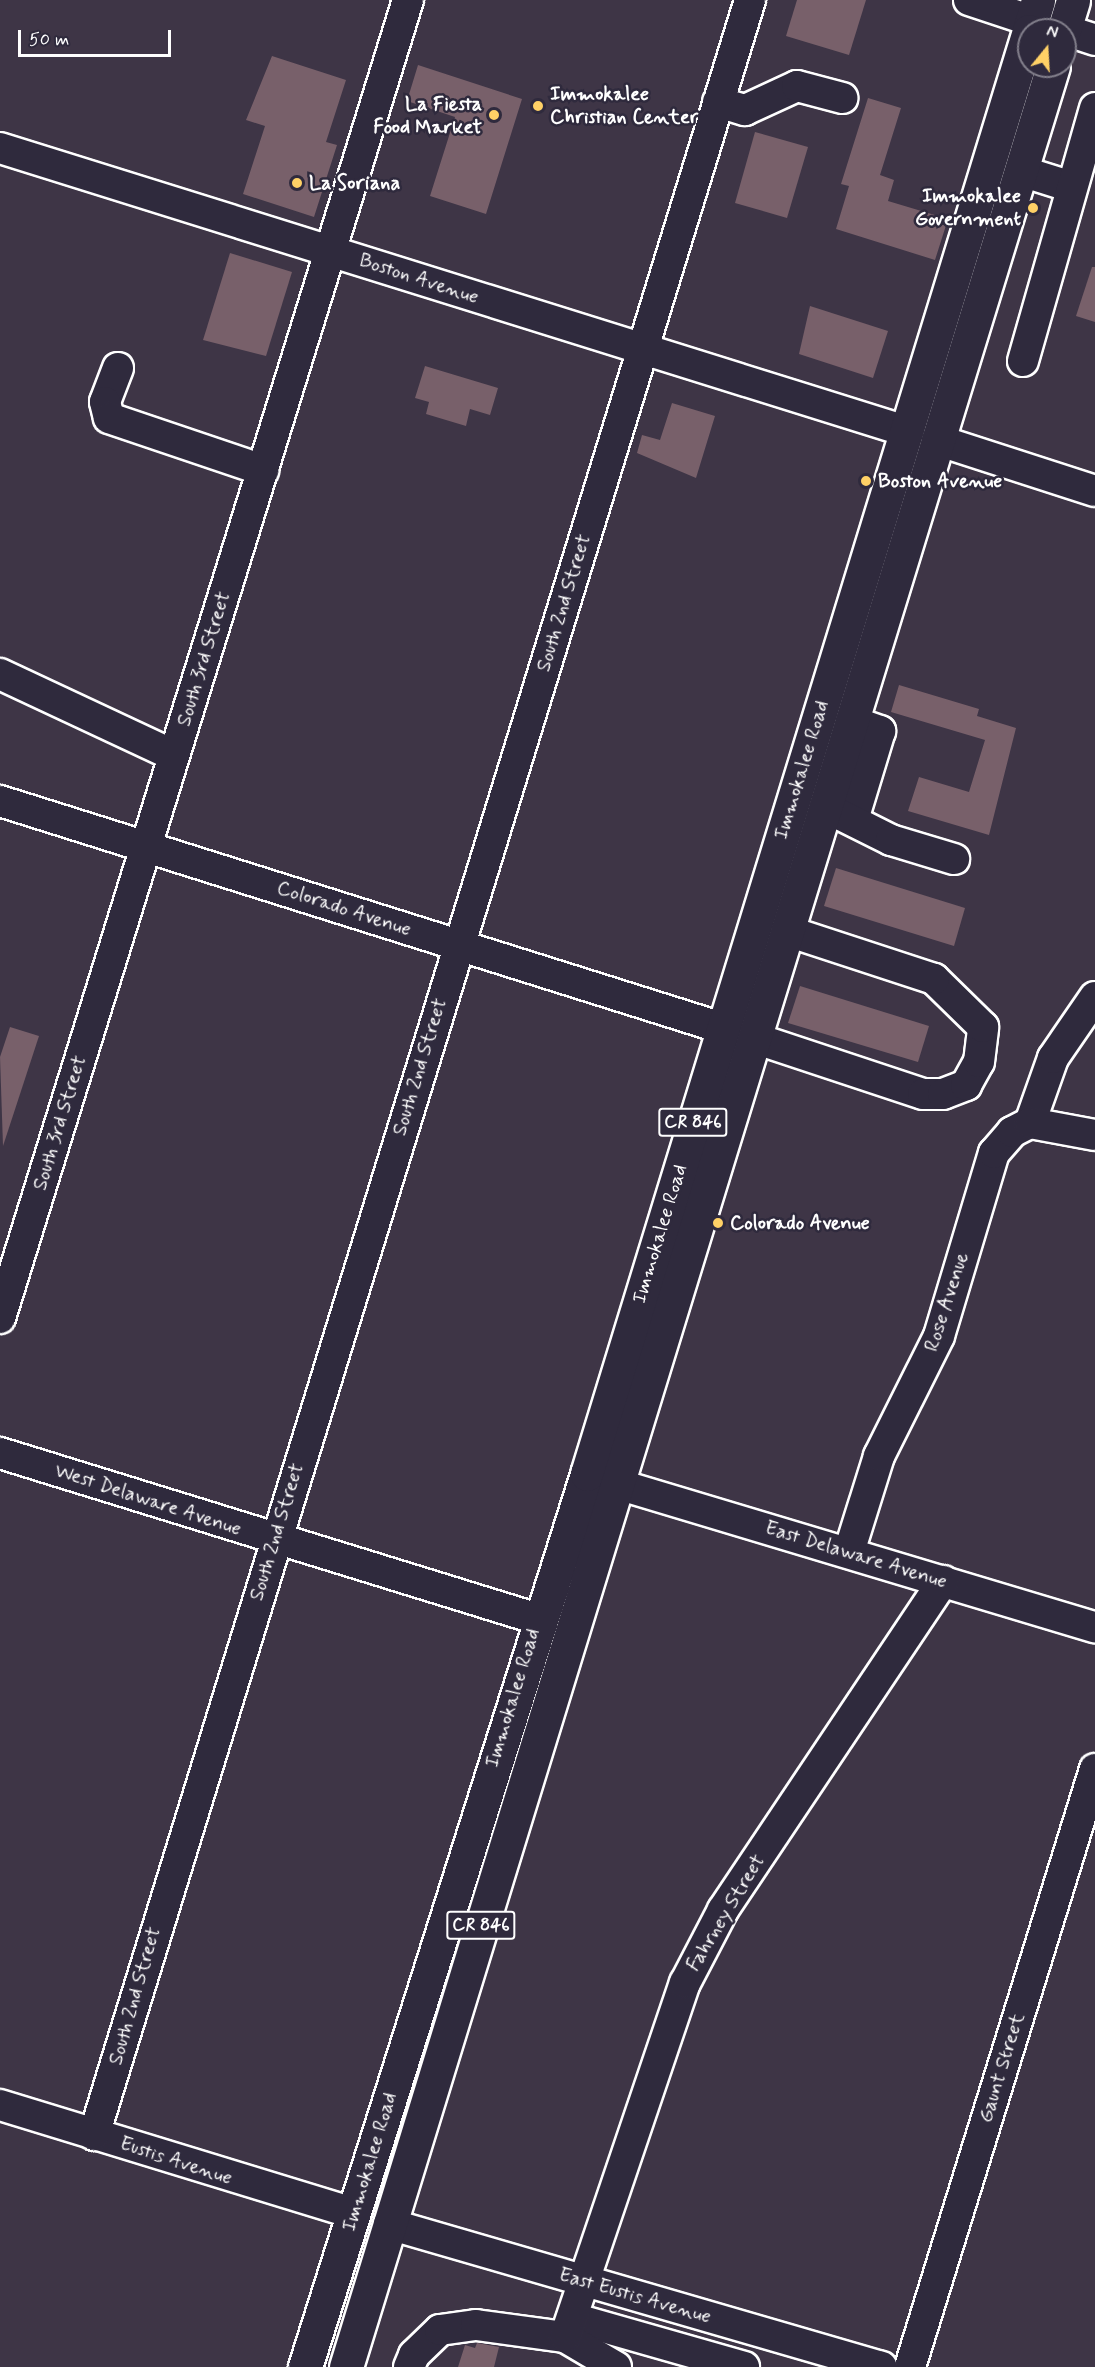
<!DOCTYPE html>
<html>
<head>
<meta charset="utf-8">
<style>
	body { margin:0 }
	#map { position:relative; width:1095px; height:2367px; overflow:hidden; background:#3e3546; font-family:Mynerve,sans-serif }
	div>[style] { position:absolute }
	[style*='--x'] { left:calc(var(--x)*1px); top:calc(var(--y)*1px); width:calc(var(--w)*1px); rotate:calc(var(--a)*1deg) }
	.building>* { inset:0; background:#78606a }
	.roads { filter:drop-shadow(2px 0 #fff) drop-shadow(-2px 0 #fff) drop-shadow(0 2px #fff) drop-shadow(0 -2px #fff) }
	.minor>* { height:30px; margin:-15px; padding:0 15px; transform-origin:15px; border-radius:15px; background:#2f2a3d }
	.major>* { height:33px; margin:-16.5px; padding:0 16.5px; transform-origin:16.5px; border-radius:16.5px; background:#2f2a3d }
	.dots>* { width:16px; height:16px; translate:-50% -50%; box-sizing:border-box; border:3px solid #2f2a3d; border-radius:50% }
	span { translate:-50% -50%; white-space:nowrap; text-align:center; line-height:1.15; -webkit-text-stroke:5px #2f2a3d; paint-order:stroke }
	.shield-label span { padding:2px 4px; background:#2f2a3d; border:2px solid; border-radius:4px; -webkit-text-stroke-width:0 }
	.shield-label { font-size:18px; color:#fff; font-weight:700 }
	.poi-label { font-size:20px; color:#fff; font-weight:700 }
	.left { translate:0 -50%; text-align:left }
	.right { translate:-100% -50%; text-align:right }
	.street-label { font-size:20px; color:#fff }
	.north { position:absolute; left:1017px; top:18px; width:60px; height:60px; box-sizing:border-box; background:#2f2a3d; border:2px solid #827f8b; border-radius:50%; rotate:18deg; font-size:16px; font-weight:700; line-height:24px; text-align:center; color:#fff }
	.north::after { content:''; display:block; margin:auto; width:21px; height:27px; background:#ffd166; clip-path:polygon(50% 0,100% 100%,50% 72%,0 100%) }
	.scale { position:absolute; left:18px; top:30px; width:153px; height:27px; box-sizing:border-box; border:3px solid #fff; border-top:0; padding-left:8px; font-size:18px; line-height:21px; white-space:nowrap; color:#fff; -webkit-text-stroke:4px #2f2a3d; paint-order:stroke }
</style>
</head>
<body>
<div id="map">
	<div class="building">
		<div style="clip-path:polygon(797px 0,866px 0,849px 55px,786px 36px)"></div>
		<div style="clip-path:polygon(272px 56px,346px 80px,326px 142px,337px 145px,314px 217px,243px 194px,265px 126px,246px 120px)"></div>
		<div style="clip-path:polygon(418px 65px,522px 99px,486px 214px,430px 196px,455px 117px,407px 101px)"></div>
		<div style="clip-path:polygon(868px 98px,901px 108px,880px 175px,894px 180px,888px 201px,948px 219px,935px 260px,836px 229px,849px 186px,841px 184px)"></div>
		<div style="clip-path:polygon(755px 132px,808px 147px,787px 218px,735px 203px)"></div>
		<div style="clip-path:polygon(230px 253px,292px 272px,266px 356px,203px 340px)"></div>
		<div style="clip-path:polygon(1092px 267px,1095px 267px,1095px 322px,1076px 316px)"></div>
		<div style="clip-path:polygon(810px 306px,888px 331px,873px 378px,799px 354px)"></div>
		<div style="clip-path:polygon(425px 366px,498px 388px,490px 415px,470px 409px,466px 426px,426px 414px,429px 402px,415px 398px)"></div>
		<div style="clip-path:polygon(672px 403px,715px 416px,696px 478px,637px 453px,642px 435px,660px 440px)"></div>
		<div style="clip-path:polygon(899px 685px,979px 709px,977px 716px,1016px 728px,989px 835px,908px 811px,919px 777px,969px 792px,985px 740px,891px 712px)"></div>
		<div style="clip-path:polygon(836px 868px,965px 908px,954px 946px,824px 906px)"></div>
		<div style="clip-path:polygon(800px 986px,929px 1026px,918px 1062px,788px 1023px)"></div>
		<div style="clip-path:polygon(10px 1027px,39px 1036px,3px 1146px,0 1057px)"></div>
		<div style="clip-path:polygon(477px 2343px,499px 2347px,494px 2367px,458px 2367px,465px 2345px,475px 2348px)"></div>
	</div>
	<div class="roads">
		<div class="minor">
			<div style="--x:969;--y:0;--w:66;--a:18.4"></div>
			<div style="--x:1065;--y:30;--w:32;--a:18"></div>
			<div style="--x:718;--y:102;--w:28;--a:17"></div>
			<div style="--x:745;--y:110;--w:57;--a:-24.8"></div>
			<div style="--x:797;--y:86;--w:47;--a:14.9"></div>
			<div style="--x:0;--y:148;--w:949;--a:17.35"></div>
			<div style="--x:1021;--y:171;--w:53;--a:17.4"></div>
			<div style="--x:1023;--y:361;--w:263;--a:-74.1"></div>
			<div style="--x:118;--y:368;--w:36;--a:111"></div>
			<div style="--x:105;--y:402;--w:16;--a:76"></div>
			<div style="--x:109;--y:418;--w:163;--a:18.7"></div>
			<div style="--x:937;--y:440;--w:166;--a:17.9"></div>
			<div style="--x:0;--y:674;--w:191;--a:25.1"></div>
			<div style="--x:851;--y:721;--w:31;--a:19"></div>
			<div style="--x:880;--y:731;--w:93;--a:106.9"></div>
			<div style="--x:0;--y:801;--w:757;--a:17.45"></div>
			<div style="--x:825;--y:807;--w:74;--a:26.6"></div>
			<div style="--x:891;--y:840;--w:66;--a:16.8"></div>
			<div style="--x:754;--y:1038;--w:178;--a:18.3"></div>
			<div style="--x:923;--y:1094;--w:20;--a:0"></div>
			<div style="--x:943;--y:1094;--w:25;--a:-21"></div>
			<div style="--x:966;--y:1085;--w:26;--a:-61"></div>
			<div style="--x:979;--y:1062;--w:35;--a:-83"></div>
			<div style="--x:983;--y:1027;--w:69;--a:-135.6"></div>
			<div style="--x:934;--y:979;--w:155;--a:-161.9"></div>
			<div style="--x:1030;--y:1123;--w:69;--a:-70.5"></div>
			<div style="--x:1053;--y:1058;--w:74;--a:-55.5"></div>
			<div style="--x:0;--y:1318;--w:1380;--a:-72.8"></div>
			<div style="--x:0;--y:1453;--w:563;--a:17.15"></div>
			<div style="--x:617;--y:1484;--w:499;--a:16.7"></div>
			<div style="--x:849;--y:1552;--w:101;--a:-72.6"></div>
			<div style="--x:879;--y:1456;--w:134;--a:-63.4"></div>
			<div style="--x:939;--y:1336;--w:191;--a:-73.3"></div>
			<div style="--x:994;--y:1153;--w:28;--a:-49"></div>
			<div style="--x:1012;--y:1132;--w:20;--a:-27"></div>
			<div style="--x:1030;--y:1123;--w:66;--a:10.5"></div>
			<div style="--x:0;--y:2105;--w:370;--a:17"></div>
			<div style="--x:94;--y:2135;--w:2234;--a:-72.92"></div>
			<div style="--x:389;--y:2224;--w:513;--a:16.18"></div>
			<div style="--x:572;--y:2318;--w:179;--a:15.9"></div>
			<div style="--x:409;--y:2367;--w:13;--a:-67"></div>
			<div style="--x:414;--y:2355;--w:36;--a:-44"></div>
			<div style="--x:440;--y:2330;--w:36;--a:-8"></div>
			<div style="--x:476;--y:2325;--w:90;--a:7.7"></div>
			<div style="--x:616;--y:2367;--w:59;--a:-149.5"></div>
			<div style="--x:565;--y:2337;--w:374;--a:-71.3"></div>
			<div style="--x:685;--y:1983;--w:82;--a:-62.5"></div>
			<div style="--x:723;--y:1910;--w:396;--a:-56.2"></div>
			<div style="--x:910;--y:2367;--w:626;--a:-72.81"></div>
		</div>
		<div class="major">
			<div style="--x:1029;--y:30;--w:31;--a:-73"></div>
			<div style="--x:1064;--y:30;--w:31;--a:-73"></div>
			<div style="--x:305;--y:2367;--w:936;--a:-72.47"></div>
			<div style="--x:587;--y:1474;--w:1509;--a:-72.97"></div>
			<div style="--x:346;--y:2367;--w:2407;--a:-72.92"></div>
		</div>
	</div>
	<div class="dots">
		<div style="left:538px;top:106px;background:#ffd166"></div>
		<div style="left:494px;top:115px;background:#ffd166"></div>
		<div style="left:297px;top:183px;background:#ffd166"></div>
		<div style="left:1033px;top:208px;background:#ffd166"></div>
		<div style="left:866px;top:481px;background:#ffd166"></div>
		<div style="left:718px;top:1223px;background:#ffd166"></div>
	</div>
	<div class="shield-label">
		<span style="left:693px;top:1122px">CR 846</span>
		<span style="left:481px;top:1925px">CR 846</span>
	</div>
	<div class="poi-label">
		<span class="left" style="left:550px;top:106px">Immokalee<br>Christian Center</span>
		<span class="right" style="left:482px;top:116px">La Fiesta<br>Food Market</span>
		<span class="left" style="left:309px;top:183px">La Soriana</span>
		<span class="right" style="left:1021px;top:208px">Immokalee<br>Government</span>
		<span class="left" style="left:878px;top:481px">Boston Avenue</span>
		<span class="left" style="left:730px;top:1223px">Colorado Avenue</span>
	</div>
	<div class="street-label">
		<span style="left:419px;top:279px;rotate:18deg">Boston Avenue</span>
		<span style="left:564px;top:603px;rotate:-73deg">South 2nd Street</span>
		<span style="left:204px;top:659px;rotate:-73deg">South 3rd Street</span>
		<span style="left:802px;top:770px;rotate:-73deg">Immokalee Road</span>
		<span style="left:344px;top:909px;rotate:18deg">Colorado Avenue</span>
		<span style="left:420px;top:1067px;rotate:-73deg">South 2nd Street</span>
		<span style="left:60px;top:1123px;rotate:-73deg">South 3rd Street</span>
		<span style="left:660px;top:1234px;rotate:-73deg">Immokalee Road</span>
		<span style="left:947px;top:1302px;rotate:-72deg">Rose Avenue</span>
		<span style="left:148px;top:1500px;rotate:18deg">West Delaware Avenue</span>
		<span style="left:277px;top:1532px;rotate:-73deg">South 2nd Street</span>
		<span style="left:856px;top:1555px;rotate:17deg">East Delaware Avenue</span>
		<span style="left:513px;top:1698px;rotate:-73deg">Immokalee Road</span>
		<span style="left:726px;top:1913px;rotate:-59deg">Fahrney Street</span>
		<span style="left:135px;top:1996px;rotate:-74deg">South 2nd Street</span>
		<span style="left:1002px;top:2068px;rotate:-73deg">Gaunt Street</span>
		<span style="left:176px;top:2161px;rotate:18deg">Eustis Avenue</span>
		<span style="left:370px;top:2162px;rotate:-73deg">Immokalee Road</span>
		<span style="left:635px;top:2296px;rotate:16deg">East Eustis Avenue</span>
	</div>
	<div class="north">N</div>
	<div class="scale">50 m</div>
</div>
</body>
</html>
